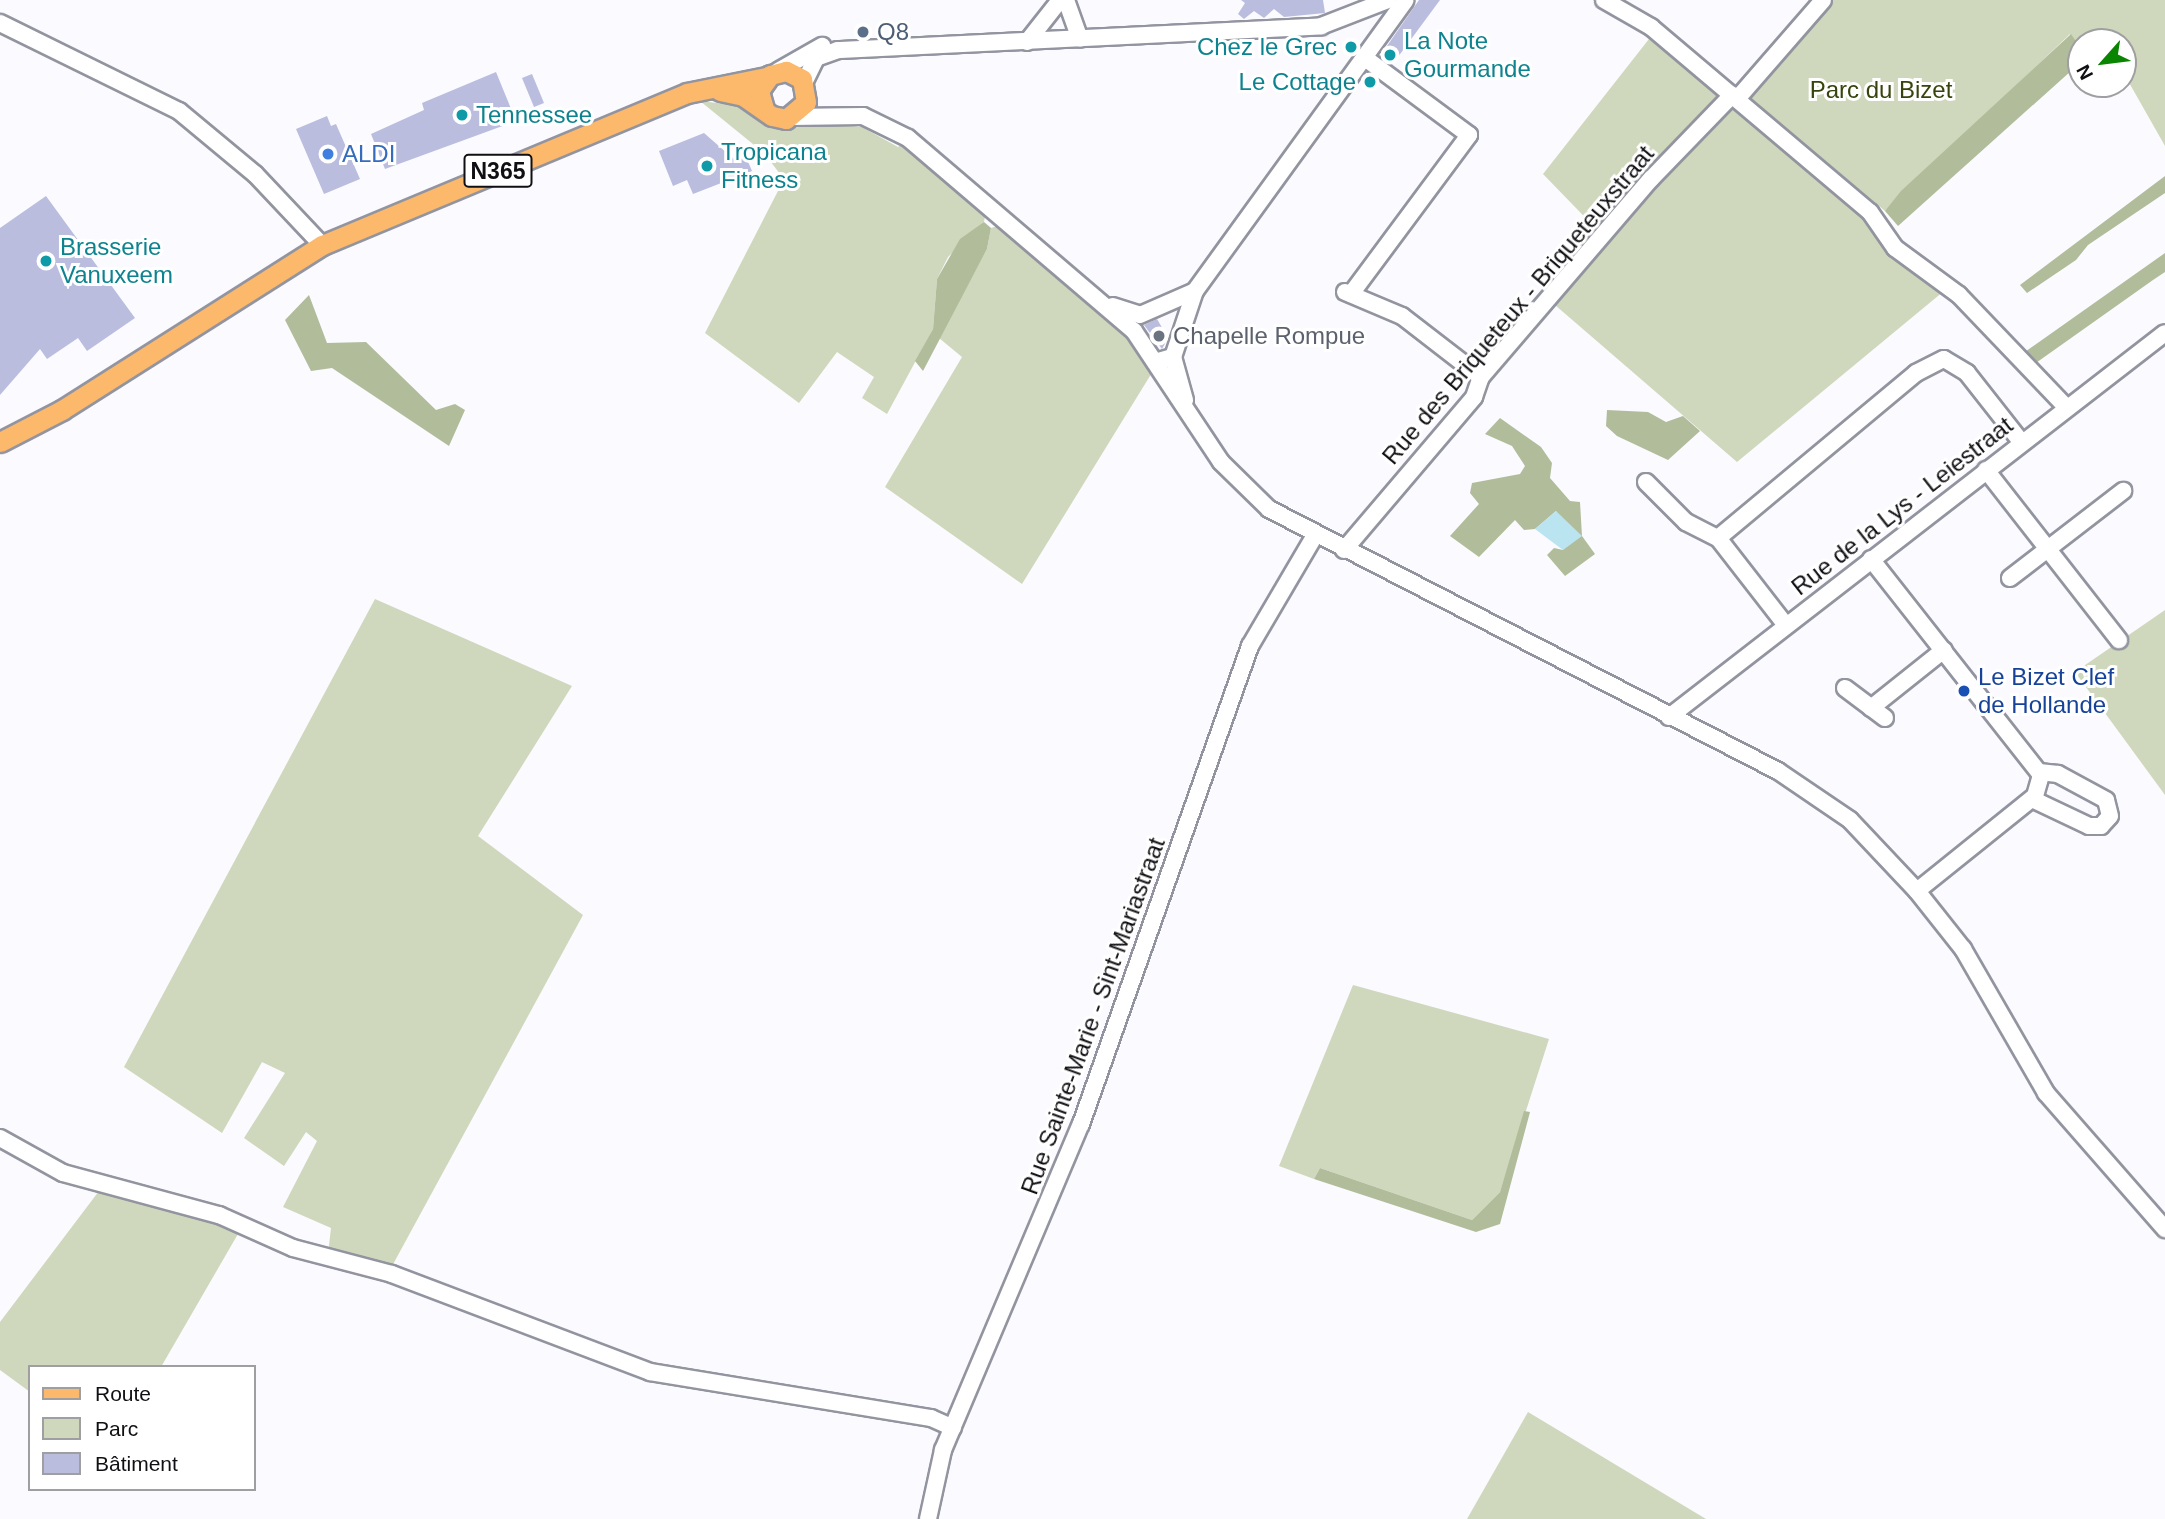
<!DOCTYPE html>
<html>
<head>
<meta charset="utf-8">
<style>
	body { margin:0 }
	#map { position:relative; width:2165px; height:1519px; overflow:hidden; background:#fafaff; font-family:Arial,sans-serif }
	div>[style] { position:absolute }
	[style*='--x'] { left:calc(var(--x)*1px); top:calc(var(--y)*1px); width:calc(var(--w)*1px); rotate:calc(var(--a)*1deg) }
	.green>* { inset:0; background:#cfd8bc }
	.forest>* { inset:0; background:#b1bc9b }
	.water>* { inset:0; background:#bae4f0 }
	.building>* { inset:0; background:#babdde }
	.roads { filter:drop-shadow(2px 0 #92949f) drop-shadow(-2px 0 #92949f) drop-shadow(0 2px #92949f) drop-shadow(0 -2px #92949f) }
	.minor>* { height:16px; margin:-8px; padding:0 8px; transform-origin:8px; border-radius:8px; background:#fff }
	.major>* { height:19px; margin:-9.5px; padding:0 9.5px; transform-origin:9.5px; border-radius:9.5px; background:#fcb86b }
	.dots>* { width:19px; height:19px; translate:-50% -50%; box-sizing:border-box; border:4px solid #fff; border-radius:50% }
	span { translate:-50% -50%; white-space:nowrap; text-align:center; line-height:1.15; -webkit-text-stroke:6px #fff; paint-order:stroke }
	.shield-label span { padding:2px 5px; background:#fff; border:2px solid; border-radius:5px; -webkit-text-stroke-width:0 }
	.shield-label { font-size:23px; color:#101014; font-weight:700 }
	.service-label { font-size:24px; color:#4e5e75 }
	.left { translate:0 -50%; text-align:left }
	.culture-label { font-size:24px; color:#0d838f }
	.right { translate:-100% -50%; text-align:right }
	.park-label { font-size:24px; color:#37440e }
	.shop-label { font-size:24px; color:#366cbe }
	.street-label { font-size:24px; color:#101014 }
	.worship-label { font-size:24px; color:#5b616d }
	.transit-label { font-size:24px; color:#164399 }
	.legend { position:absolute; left:28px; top:1365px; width:228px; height:126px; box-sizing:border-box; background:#fff; border:2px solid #9f9fa1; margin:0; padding:9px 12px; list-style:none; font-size:21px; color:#101014 }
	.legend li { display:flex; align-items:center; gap:14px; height:35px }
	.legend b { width:35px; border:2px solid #9f9fa1 }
	.north { position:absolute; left:2067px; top:28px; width:70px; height:70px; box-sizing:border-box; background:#fff; border:2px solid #9f9fa1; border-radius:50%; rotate:242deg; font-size:19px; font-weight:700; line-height:28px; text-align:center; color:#101014 }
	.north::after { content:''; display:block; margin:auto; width:24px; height:32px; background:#0a8502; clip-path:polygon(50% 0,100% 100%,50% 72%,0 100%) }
</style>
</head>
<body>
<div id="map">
	<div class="green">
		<div style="clip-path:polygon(1831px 0,2165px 0,2165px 146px,2123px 72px,2123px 42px,2081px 42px,2081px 49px,2070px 34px,1885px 211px,1744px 92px)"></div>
		<div style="clip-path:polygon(1649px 39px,1736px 109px,1741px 107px,1866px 215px,1904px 265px,1944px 291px,1737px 462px,1555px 305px,1607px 240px,1543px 174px)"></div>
		<div style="clip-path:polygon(700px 101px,734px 105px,773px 129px,838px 124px,862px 127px,898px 147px,904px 143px,986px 210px,984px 222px,948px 257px,937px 279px,933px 329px,887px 414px,862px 398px,874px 377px,837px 352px,799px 403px,705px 333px,779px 189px,780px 174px,764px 153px)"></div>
		<div style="clip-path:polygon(1001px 225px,1124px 331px,1153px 371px,1022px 584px,885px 487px,962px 357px,939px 338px,987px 249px,991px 228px)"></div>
		<div style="clip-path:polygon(375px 599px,572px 686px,478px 836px,583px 915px,391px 1268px,328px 1254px,331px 1228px,283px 1207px,317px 1141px,306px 1132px,284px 1166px,244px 1138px,285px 1073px,262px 1062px,222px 1133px,124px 1067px)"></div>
		<div style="clip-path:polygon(2165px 610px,2165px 795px,2075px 672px)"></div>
		<div style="clip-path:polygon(1353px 985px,1549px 1039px,1500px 1192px,1472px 1220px,1320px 1168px,1314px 1179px,1279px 1166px)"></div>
		<div style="clip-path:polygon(102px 1187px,242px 1227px,161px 1367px,30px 1367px,30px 1392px,0 1370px,0 1322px)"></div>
		<div style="clip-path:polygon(1528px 1412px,1706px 1519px,1467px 1519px)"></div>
	</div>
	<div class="forest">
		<div style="clip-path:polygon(2071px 34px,2081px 49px,2081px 62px,1898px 226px,1885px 211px,1901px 191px)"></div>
		<div style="clip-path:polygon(2165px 176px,2165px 193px,2088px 245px,2076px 260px,2027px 293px,2020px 285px)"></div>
		<div style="clip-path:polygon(984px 222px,991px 228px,987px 249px,923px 371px,915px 361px,933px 329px,937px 279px,960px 239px)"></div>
		<div style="clip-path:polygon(2165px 253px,2165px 272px,2153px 280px,2033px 365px,2022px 354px)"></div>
		<div style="clip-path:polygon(309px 295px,327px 343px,366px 342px,436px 410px,455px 404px,465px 410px,449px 446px,332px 368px,311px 371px,285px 320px)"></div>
		<div style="clip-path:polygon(1607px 410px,1648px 412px,1666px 422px,1683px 416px,1700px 431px,1668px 460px,1617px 436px,1606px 426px)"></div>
		<div style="clip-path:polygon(1500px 418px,1541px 447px,1552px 463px,1550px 478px,1570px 501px,1580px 502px,1582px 536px,1595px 554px,1565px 576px,1547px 555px,1554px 548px,1563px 550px,1556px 511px,1535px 529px,1524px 530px,1515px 520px,1479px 557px,1450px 536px,1479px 504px,1470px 493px,1472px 483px,1520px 474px,1525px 466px,1512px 446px,1485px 434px)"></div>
		<div style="clip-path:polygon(1524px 1111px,1530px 1112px,1500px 1224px,1476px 1232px,1314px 1179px,1320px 1168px,1472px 1220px,1500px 1192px)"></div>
	</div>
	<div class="water">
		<div style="clip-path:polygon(1556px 511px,1582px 536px,1563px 550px,1535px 529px)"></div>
	</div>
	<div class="building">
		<div style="clip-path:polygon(1241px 0,1323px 0,1325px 13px,1284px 17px,1274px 9px,1264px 18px,1254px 11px,1244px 19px,1238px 14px,1245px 3px)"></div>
		<div style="clip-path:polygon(1419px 0,1440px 0,1392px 65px,1380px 56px)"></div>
		<div style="clip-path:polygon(496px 72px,516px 121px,385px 169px,371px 134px,424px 110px,422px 103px)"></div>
		<div style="clip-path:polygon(532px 74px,544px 103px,534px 107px,522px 78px)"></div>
		<div style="clip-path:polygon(327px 116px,331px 126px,336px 124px,360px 179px,324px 194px,296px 129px)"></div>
		<div style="clip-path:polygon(704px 133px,736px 161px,746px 157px,752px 171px,693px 194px,687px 180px,673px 186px,659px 151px)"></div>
		<div style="clip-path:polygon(46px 196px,135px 318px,87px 351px,78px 338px,47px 359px,40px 349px,0 395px,0 228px)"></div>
		<div style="clip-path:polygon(1157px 319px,1168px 338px,1162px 349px,1144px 325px)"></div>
	</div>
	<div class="roads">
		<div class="minor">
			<div style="--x:1066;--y:0;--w:41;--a:70.3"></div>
			<div style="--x:1604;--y:0;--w:54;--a:29.9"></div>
			<div style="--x:1651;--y:27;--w:287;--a:40.2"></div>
			<div style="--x:1870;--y:212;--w:44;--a:55.2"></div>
			<div style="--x:1895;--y:248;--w:79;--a:36.3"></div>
			<div style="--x:1959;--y:295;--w:156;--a:46.3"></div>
			<div style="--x:0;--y:23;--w:199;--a:26.2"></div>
			<div style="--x:179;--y:111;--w:99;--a:39.7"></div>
			<div style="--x:255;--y:174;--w:98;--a:46.7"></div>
			<div style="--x:1027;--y:42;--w:53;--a:-51.8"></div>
			<div style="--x:778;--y:71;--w:51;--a:-29.6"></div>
			<div style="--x:804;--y:83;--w:28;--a:-64"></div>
			<div style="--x:816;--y:58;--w:23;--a:-20"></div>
			<div style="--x:838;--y:50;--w:484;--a:-2.8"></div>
			<div style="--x:1321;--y:26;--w:72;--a:-21.2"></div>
			<div style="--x:1737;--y:99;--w:131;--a:-49"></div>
			<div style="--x:791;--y:117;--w:72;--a:-0.8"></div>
			<div style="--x:863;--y:116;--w:50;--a:26.1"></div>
			<div style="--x:908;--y:138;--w:297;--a:40.5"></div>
			<div style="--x:1134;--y:331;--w:157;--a:56.4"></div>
			<div style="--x:1221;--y:462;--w:67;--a:44.4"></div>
			<div style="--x:1269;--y:509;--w:572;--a:27.24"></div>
			<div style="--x:1778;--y:771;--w:87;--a:34.2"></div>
			<div style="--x:1850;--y:820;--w:98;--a:46.7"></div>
			<div style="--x:1917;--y:891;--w:74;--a:51.6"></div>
			<div style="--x:1963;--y:949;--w:166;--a:60"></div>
			<div style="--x:2046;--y:1093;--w:181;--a:48.8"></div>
			<div style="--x:1345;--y:292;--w:62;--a:22.8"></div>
			<div style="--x:1402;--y:316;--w:100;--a:37.7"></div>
			<div style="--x:1351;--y:294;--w:198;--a:-53.4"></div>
			<div style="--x:1469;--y:135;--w:129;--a:-143.5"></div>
			<div style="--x:1113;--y:306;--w:28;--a:18"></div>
			<div style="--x:1140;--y:315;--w:60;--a:-23.6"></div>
			<div style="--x:1173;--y:357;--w:45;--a:74.4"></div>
			<div style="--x:1155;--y:362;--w:19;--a:-16"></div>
			<div style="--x:1173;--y:357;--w:70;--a:-71.6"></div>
			<div style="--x:1195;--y:291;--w:359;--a:-54.1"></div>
			<div style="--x:1986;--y:470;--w:216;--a:52"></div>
			<div style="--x:1646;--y:482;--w:57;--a:45"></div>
			<div style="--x:1686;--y:522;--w:36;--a:27"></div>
			<div style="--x:1718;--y:538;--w:258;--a:-39.8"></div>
			<div style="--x:1916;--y:373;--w:31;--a:-27"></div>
			<div style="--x:1944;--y:359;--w:27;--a:31"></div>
			<div style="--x:1967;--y:373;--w:89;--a:51.8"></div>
			<div style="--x:1718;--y:538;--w:109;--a:52.1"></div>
			<div style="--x:1344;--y:550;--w:201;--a:-49.6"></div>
			<div style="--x:1474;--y:397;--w:21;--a:-71"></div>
			<div style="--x:1481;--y:377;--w:261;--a:-49.4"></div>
			<div style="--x:1651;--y:179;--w:117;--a:-46"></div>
			<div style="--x:1871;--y:559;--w:275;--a:51.8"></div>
			<div style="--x:2041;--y:775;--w:22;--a:106"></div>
			<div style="--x:2035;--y:796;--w:151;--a:141.2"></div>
			<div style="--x:2010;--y:578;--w:143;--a:-37.6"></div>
			<div style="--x:1845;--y:688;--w:50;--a:36.9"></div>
			<div style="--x:1871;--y:708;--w:93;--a:-38.5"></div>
			<div style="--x:1669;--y:717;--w:627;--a:-37.75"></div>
			<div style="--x:2032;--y:799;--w:63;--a:25.3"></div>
			<div style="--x:2089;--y:826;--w:12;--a:0"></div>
			<div style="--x:2101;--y:826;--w:13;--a:-48"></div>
			<div style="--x:2110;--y:816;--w:16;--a:-104"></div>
			<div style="--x:2106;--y:800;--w:55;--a:-151.6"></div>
			<div style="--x:2058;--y:774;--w:19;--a:-174"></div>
			<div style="--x:0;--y:1138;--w:72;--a:29.1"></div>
			<div style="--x:63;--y:1173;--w:162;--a:15.1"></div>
			<div style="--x:219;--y:1215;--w:81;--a:24"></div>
			<div style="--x:293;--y:1248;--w:102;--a:14.7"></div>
			<div style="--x:392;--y:1274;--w:276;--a:20.8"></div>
			<div style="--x:650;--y:1372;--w:285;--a:9.3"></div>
			<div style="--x:931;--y:1418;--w:24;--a:24"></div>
			<div style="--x:928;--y:1519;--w:71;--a:-77.7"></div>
			<div style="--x:943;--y:1450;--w:354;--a:-67.1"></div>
			<div style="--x:1081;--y:1124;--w:507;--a:-70.53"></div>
			<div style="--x:1250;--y:646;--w:129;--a:-59.6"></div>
		</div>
		<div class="major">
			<div style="--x:720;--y:91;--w:24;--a:12"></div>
			<div style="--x:743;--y:96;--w:35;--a:35"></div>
			<div style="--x:772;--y:116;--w:14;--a:12"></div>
			<div style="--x:786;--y:119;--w:26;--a:-40"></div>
			<div style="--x:806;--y:102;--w:23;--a:-100"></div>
			<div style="--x:802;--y:79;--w:18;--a:-153"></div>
			<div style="--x:786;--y:71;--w:16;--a:166"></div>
			<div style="--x:770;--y:75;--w:19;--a:125"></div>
			<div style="--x:759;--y:91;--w:19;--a:74"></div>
			<div style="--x:0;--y:442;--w:70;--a:-27.3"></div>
			<div style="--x:62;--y:410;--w:308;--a:-32.4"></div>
			<div style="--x:322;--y:245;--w:395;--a:-22.6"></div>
			<div style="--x:687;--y:93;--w:81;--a:-11.4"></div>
		</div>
	</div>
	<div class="dots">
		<div style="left:863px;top:32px;background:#5c6f8a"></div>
		<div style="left:1351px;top:47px;background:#0f9aa8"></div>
		<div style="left:1390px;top:55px;background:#0f9aa8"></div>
		<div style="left:1370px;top:82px;background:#0f9aa8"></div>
		<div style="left:462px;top:115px;background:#0f9aa8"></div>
		<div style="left:328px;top:154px;background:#3f7fe0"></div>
		<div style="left:707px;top:166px;background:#0f9aa8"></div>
		<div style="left:46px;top:261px;background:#0f9aa8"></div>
		<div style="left:1159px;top:336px;background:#6b7280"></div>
		<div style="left:1964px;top:691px;background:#1a4fb4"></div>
	</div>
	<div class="shield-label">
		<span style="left:498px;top:171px">N365</span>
	</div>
	<div class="service-label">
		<span class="left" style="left:877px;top:32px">Q8</span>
	</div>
	<div class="culture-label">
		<span class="left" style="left:1404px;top:55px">La Note<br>Gourmande</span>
		<span class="right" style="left:1337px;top:47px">Chez le Grec</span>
		<span class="right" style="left:1356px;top:82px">Le Cottage</span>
		<span class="left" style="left:476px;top:115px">Tennessee</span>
		<span class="left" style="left:721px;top:166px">Tropicana<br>Fitness</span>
		<span class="left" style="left:60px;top:261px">Brasserie<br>Vanuxeem</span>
	</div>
	<div class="park-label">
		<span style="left:1881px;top:90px">Parc du Bizet</span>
	</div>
	<div class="shop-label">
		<span class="left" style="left:342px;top:154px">ALDI</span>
	</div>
	<div class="street-label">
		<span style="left:1518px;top:305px;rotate:-50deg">Rue des Briqueteux - Briqueteuxstraat</span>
		<span style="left:1902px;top:506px;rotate:-38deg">Rue de la Lys - Leiestraat</span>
		<span style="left:1093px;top:1016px;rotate:-70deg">Rue Sainte-Marie - Sint-Mariastraat</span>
	</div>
	<div class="worship-label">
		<span class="left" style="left:1173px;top:336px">Chapelle Rompue</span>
	</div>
	<div class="transit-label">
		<span class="left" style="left:1978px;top:691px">Le Bizet Clef<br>de Hollande</span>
	</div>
	<ul class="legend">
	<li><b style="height:9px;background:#fcb86b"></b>Route</li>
	<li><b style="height:19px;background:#cfd8bc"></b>Parc</li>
	<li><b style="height:19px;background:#babdde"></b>Bâtiment</li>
	</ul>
	<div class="north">N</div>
</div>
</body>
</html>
